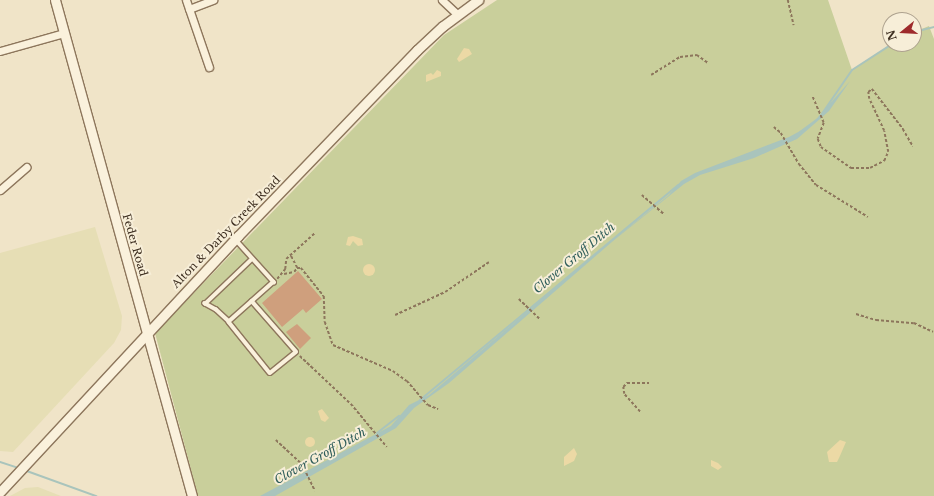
<!DOCTYPE html>
<html>
<head>
<meta charset="utf-8">
<style>
	body { margin:0 }
	#map { position:relative; width:934px; height:496px; overflow:hidden; background:#f0e4c8; font-family:"Libre Baskerville",serif }
	div>[style] { position:absolute }
	[style*='--x'] { left:calc(var(--x)*1px); top:calc(var(--y)*1px); width:calc(var(--w)*1px); rotate:calc(var(--a)*1deg) }
	.farmland>* { inset:0; background:#e6deb5 }
	.green>* { inset:0; background:#c9cf9b }
	.sand>* { inset:0; background:#ecd9a5 }
	.round { border-radius:50% }
	.water>* { inset:0; background:#a9c4bc }
	.stream>* { height:2px; margin:-1px; padding:0 1px; transform-origin:1px; border-radius:1px; background:#a9c4bc }
	.building>* { inset:0; background:#cf9f7d }
	.path>* { height:1.5px; margin-top:-0.75px; transform-origin:0; background:repeating-linear-gradient(90deg,#8d765c 0 3px,transparent 0 5px) }
	.roads { filter:drop-shadow(1px 0 #8d765c) drop-shadow(-1px 0 #8d765c) drop-shadow(0 1px #8d765c) drop-shadow(0 -1px #8d765c) }
	.lane>* { height:3.5px; margin:-1.75px; padding:0 1.75px; transform-origin:1.75px; border-radius:1.75px; background:#faf1dc }
	.street>* { height:7px; margin:-3.5px; padding:0 3.5px; transform-origin:3.5px; border-radius:3.5px; background:#faf1dc }
	.secondary>* { height:9px; margin:-4.5px; padding:0 4.5px; transform-origin:4.5px; border-radius:4.5px; background:#faf1dc }
	span { translate:-50% -50%; white-space:nowrap; text-align:center; line-height:1.15; -webkit-text-stroke:4px #f7eed8; paint-order:stroke }
	.street-label { font-size:11px; color:#3d2e20 }
	.water-label { font-size:12px; color:#2f5d5a; font-style:italic }
	.north { position:absolute; left:882px; top:12px; width:40px; height:40px; box-sizing:border-box; background:#f7eed8; border:1px solid #ada18e; border-radius:50%; rotate:252deg; font-size:11px; font-weight:700; line-height:16px; text-align:center; color:#3d2e20 }
	.north::after { content:''; display:block; margin:auto; width:14px; height:18px; background:#9e2a2b; clip-path:polygon(50% 0,100% 100%,50% 72%,0 100%) }
</style>
</head>
<body>
<div id="map">
	<div class="farmland">
		<div style="clip-path:polygon(95px 227px,122px 316px,121px 330px,114px 343px,13px 452px,0 451px,0 253px)"></div>
		<div style="clip-path:polygon(38px 487px,61px 496px,10px 496px,25px 488px)"></div>
	</div>
	<div class="green">
		<div style="clip-path:polygon(497px 0,828px 0,852px 70px,892px 44px,914px 44px,914px 32px,929px 26px,934px 39px,934px 496px,198px 496px,155px 333px,444px 35px)"></div>
	</div>
	<div class="sand">
		<div style="clip-path:polygon(464px 48px,469px 49px,472px 54px,459px 62px,457px 59px)"></div>
		<div style="clip-path:polygon(437px 70px,441px 72px,441px 76px,426px 82px,426px 75px,431px 73px,433px 75px)"></div>
		<div style="clip-path:polygon(353px 236px,362px 239px,363px 245px,358px 246px,353px 241px,350px 246px,346px 245px,348px 237px)"></div>
		<div class="round" style="left:363px;top:264px;width:12px;height:12px"></div>
		<div style="clip-path:polygon(322px 409px,329px 418px,325px 422px,321px 420px,318px 411px)"></div>
		<div class="round" style="left:305px;top:437px;width:10px;height:10px"></div>
		<div style="clip-path:polygon(840px 440px,846px 442px,839px 458px,837px 462px,829px 462px,827px 452px)"></div>
		<div style="clip-path:polygon(574px 448px,577px 454px,574px 461px,564px 466px,564px 457px)"></div>
		<div style="clip-path:polygon(711px 460px,718px 463px,722px 467px,718px 470px,711px 466px)"></div>
	</div>
	<div class="water">
		<div style="clip-path:polygon(850px 81px,829px 111px,797px 139px,754px 158px,700px 175px,684px 184px,613px 241px,449px 383px,414px 408px,396px 428px,275px 496px,260px 496px,391px 426px,409px 405px,429px 395px,575px 271px,669px 195px,681px 181px,695px 173px,789px 137px,811px 125px)"></div>
	</div>
	<div class="stream">
		<div style="--x:914;--y:32;--w:21;--a:-14"></div>
		<div style="--x:800;--y:132;--w:24;--a:-36"></div>
		<div style="--x:819;--y:118;--w:58;--a:-55.5"></div>
		<div style="--x:852;--y:70;--w:48;--a:-33"></div>
		<div style="--x:420;--y:400;--w:336;--a:-39.8"></div>
		<div style="--x:377;--y:433;--w:28;--a:-38"></div>
		<div style="--x:0;--y:462;--w:19;--a:18"></div>
		<div style="--x:24;--y:470;--w:77;--a:19.9"></div>
	</div>
	<div class="building">
		<div style="clip-path:polygon(298px 271px,322px 299px,306px 313px,303px 309px,282px 327px,262px 303px)"></div>
		<div style="clip-path:polygon(297px 324px,311px 338px,300px 349px,286px 332px)"></div>
	</div>
	<div class="path">
		<div style="--x:788;--y:0;--w:26;--a:77"></div>
		<div style="--x:651;--y:75;--w:34;--a:-32"></div>
		<div style="--x:680;--y:57;--w:17;--a:-7"></div>
		<div style="--x:697;--y:55;--w:14;--a:36"></div>
		<div style="--x:813;--y:97;--w:28;--a:67"></div>
		<div style="--x:824;--y:123;--w:17;--a:111"></div>
		<div style="--x:818;--y:139;--w:9;--a:69"></div>
		<div style="--x:821;--y:147;--w:37;--a:35"></div>
		<div style="--x:851;--y:168;--w:19;--a:0"></div>
		<div style="--x:870;--y:168;--w:16;--a:-27"></div>
		<div style="--x:884;--y:161;--w:10;--a:-66"></div>
		<div style="--x:888;--y:152;--w:21;--a:-101"></div>
		<div style="--x:884;--y:131;--w:35;--a:-115"></div>
		<div style="--x:869;--y:99;--w:7;--a:-98"></div>
		<div style="--x:868;--y:92;--w:5;--a:-37"></div>
		<div style="--x:872;--y:89;--w:51;--a:52.2"></div>
		<div style="--x:903;--y:129;--w:20;--a:60"></div>
		<div style="--x:774;--y:127;--w:9;--a:41"></div>
		<div style="--x:781;--y:133;--w:36;--a:60"></div>
		<div style="--x:799;--y:164;--w:27;--a:51"></div>
		<div style="--x:816;--y:185;--w:61;--a:31.6"></div>
		<div style="--x:642;--y:195;--w:30;--a:41"></div>
		<div style="--x:297;--y:268;--w:4;--a:0"></div>
		<div style="--x:301;--y:268;--w:36;--a:51"></div>
		<div style="--x:324;--y:296;--w:26;--a:88"></div>
		<div style="--x:325;--y:322;--w:24;--a:71"></div>
		<div style="--x:333;--y:345;--w:65;--a:23.4"></div>
		<div style="--x:393;--y:371;--w:17;--a:36"></div>
		<div style="--x:407;--y:381;--w:32;--a:49"></div>
		<div style="--x:428;--y:405;--w:11;--a:22"></div>
		<div style="--x:284;--y:274;--w:10;--a:-11"></div>
		<div style="--x:294;--y:272;--w:5;--a:-53"></div>
		<div style="--x:297;--y:268;--w:15;--a:-118"></div>
		<div style="--x:277;--y:279;--w:13;--a:-51"></div>
		<div style="--x:285;--y:269;--w:10;--a:-84"></div>
		<div style="--x:286;--y:259;--w:38;--a:-42"></div>
		<div style="--x:519;--y:299;--w:29;--a:44"></div>
		<div style="--x:856;--y:314;--w:21;--a:17"></div>
		<div style="--x:876;--y:320;--w:38;--a:5"></div>
		<div style="--x:914;--y:323;--w:21;--a:25"></div>
		<div style="--x:395;--y:315;--w:55;--a:-24.7"></div>
		<div style="--x:445;--y:292;--w:53;--a:-34.3"></div>
		<div style="--x:300;--y:356;--w:70;--a:43.3"></div>
		<div style="--x:351;--y:404;--w:56;--a:50.1"></div>
		<div style="--x:640;--y:412;--w:24;--a:-132"></div>
		<div style="--x:624;--y:394;--w:7;--a:-98"></div>
		<div style="--x:623;--y:387;--w:6;--a:-45"></div>
		<div style="--x:627;--y:383;--w:22;--a:0"></div>
		<div style="--x:276;--y:440;--w:35;--a:43"></div>
		<div style="--x:302;--y:464;--w:30;--a:64"></div>
	</div>
	<div class="roads">
		<div class="lane">
			<div style="--x:236;--y:240;--w:57;--a:47.9"></div>
			<div style="--x:274;--y:282;--w:60;--a:138.4"></div>
			<div style="--x:229;--y:322;--w:18;--a:-137"></div>
			<div style="--x:216;--y:310;--w:13;--a:-151"></div>
			<div style="--x:205;--y:304;--w:65;--a:-43.8"></div>
			<div style="--x:229;--y:322;--w:65;--a:51.2"></div>
			<div style="--x:270;--y:373;--w:33;--a:-39"></div>
			<div style="--x:296;--y:352;--w:67;--a:-131.3"></div>
		</div>
		<div class="street">
			<div style="--x:186;--y:0;--w:71;--a:71.1"></div>
			<div style="--x:442;--y:0;--w:21;--a:43"></div>
			<div style="--x:189;--y:9;--w:26;--a:-21"></div>
			<div style="--x:0;--y:51;--w:66;--a:-15.7"></div>
			<div style="--x:0;--y:190;--w:35;--a:-41"></div>
		</div>
		<div class="secondary">
			<div style="--x:55;--y:0;--w:515;--a:74.56"></div>
			<div style="--x:0;--y:492;--w:350;--a:-47.1"></div>
			<div style="--x:238;--y:236;--w:258;--a:-46.1"></div>
			<div style="--x:417;--y:50;--w:35;--a:-43"></div>
			<div style="--x:443;--y:26;--w:44;--a:-36.6"></div>
		</div>
	</div>
	<div class="street-label">
		<span style="left:226px;top:232px;rotate:-46deg">Alton &amp; Darby Creek Road</span>
		<span style="left:135px;top:245px;rotate:74deg">Feder Road</span>
	</div>
	<div class="water-label">
		<span style="left:574px;top:258px;rotate:-40deg">Clover Groff Ditch</span>
		<span style="left:320px;top:456px;rotate:-29deg">Clover Groff Ditch</span>
	</div>
	<div class="north">N</div>
</div>
</body>
</html>
